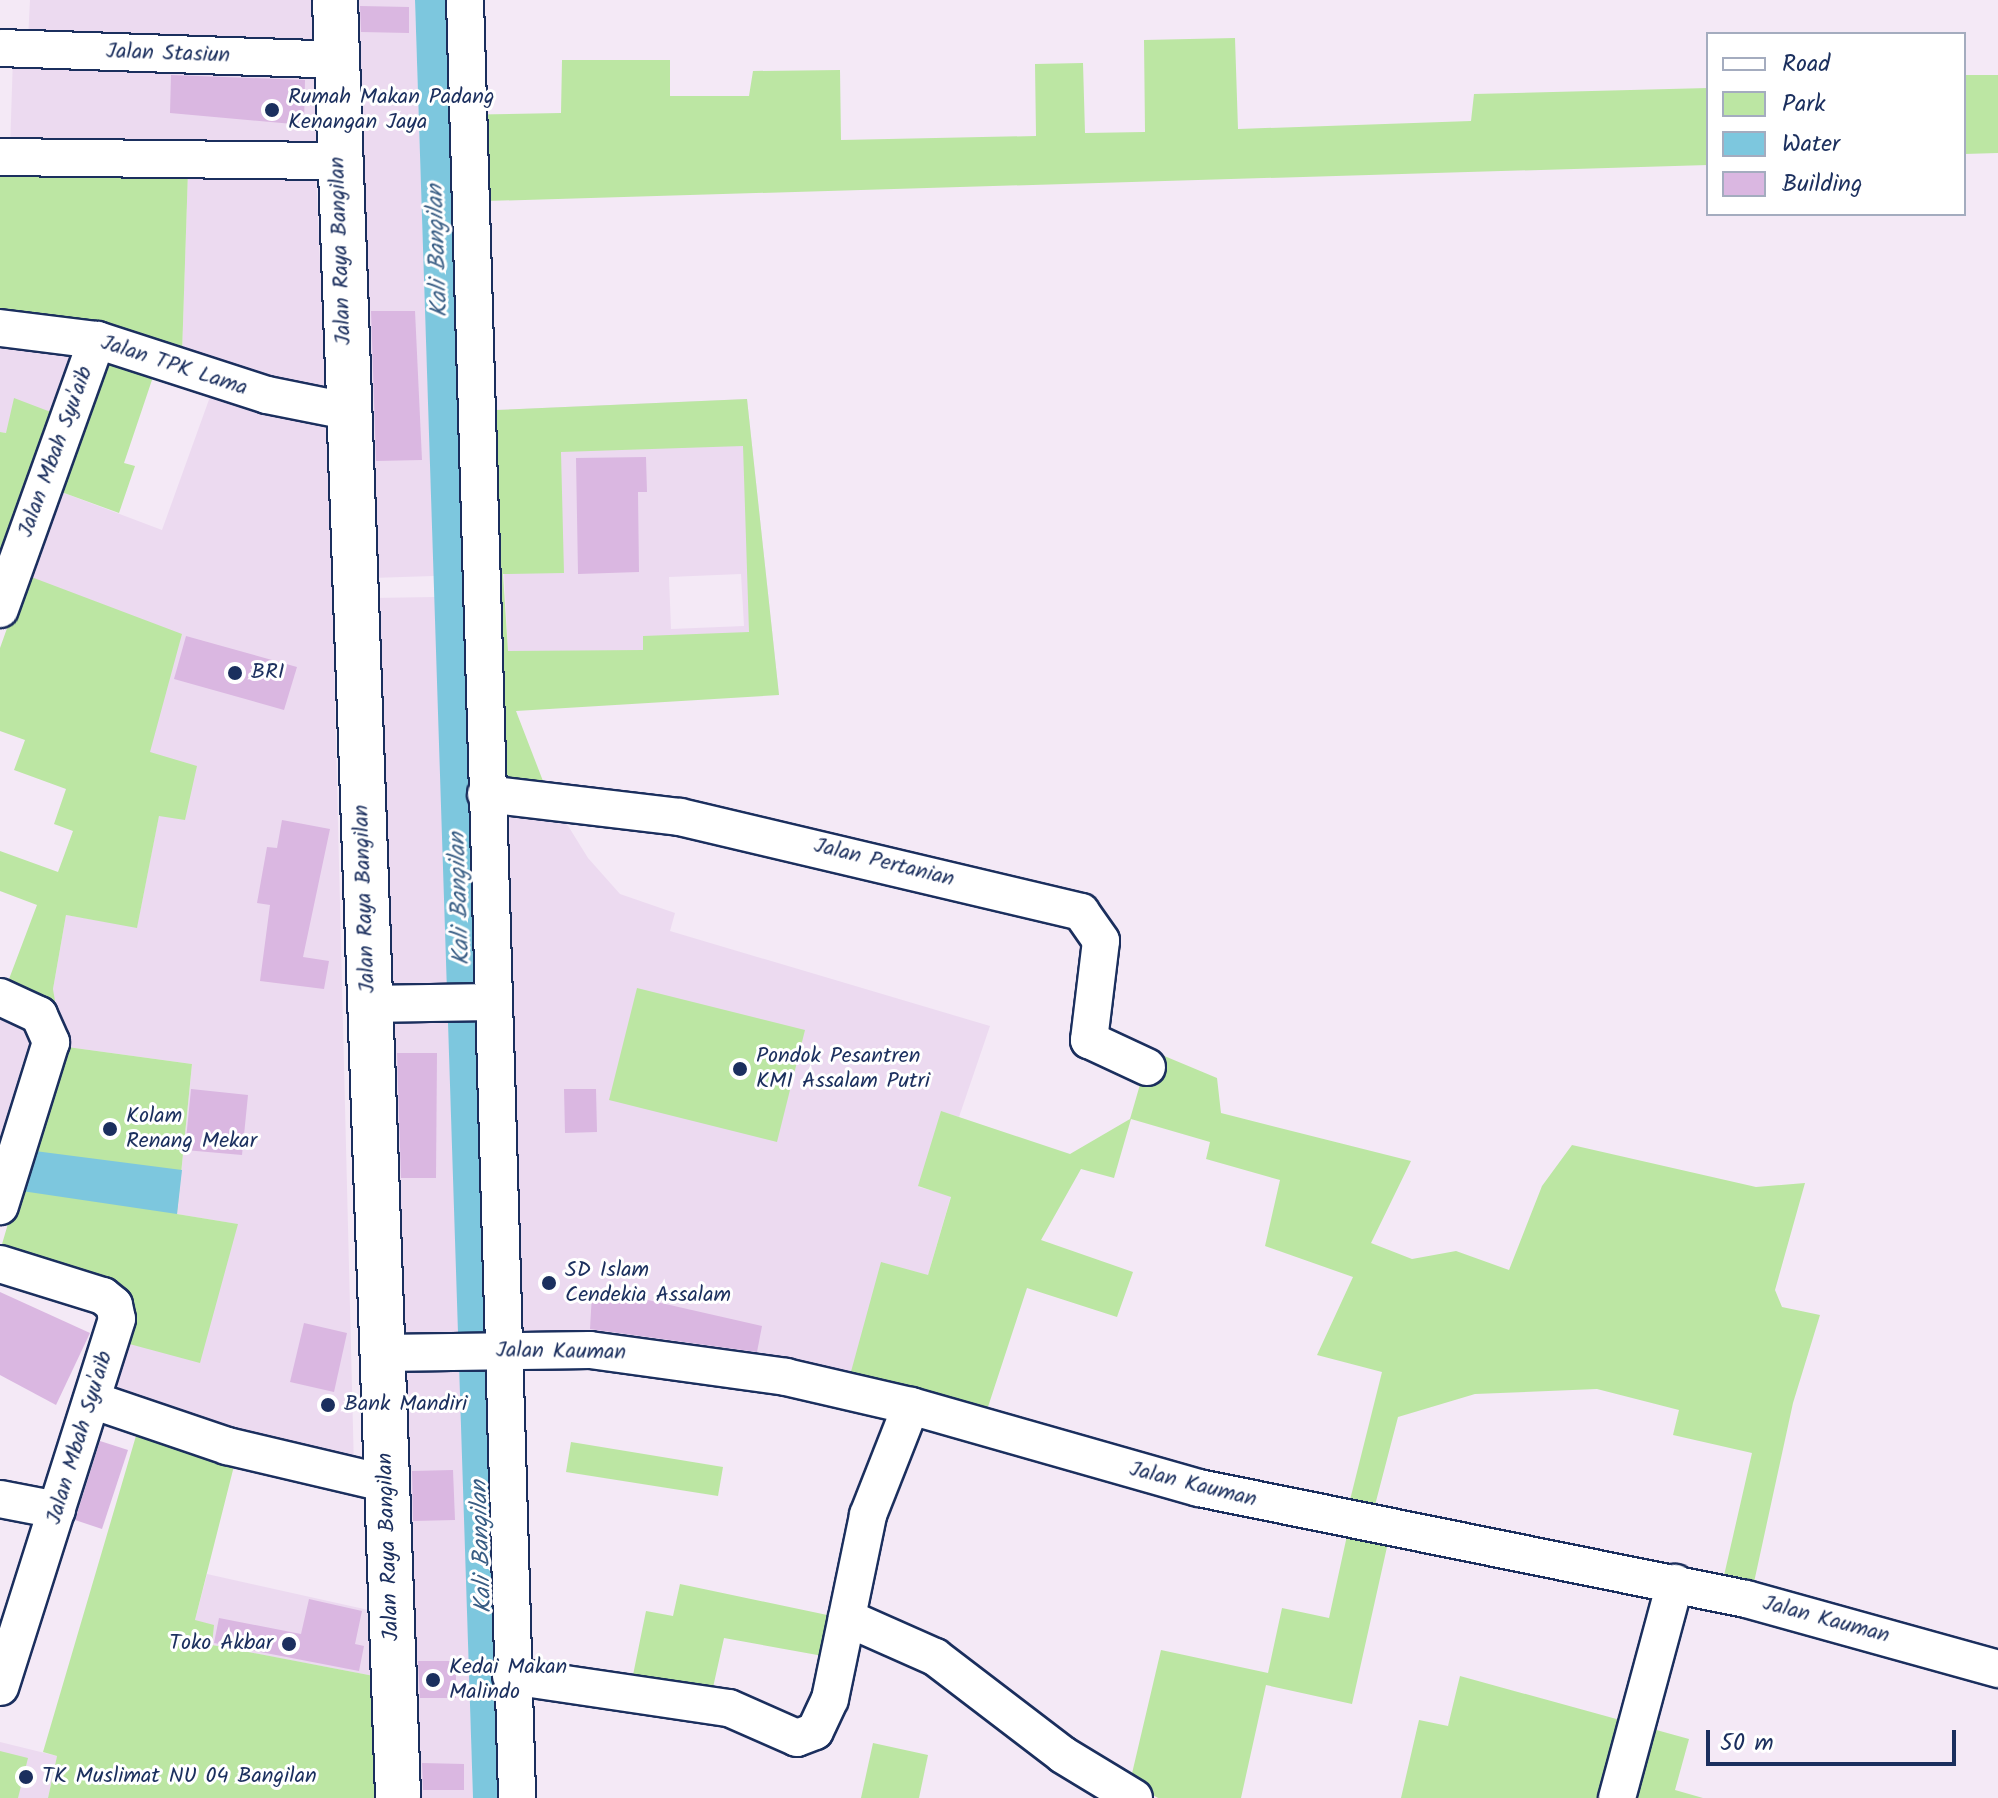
<!DOCTYPE html>
<html>
<head>
<meta charset="utf-8">
<style>
	body { margin:0 }
	#map { position:relative; width:1998px; height:1798px; overflow:hidden; background:#f4e9f6; font-family:Kalam,sans-serif }
	div>[style] { position:absolute }
	[style*='--x'] { left:calc(var(--x)*1px); top:calc(var(--y)*1px); width:calc(var(--w)*1px); rotate:calc(var(--a)*1deg) }
	.built>* { inset:0; background:#ecdaf0 }
	.green>* { inset:0; background:#bce6a3 }
	.water>* { inset:0; background:#7dc7de }
	.building>* { inset:0; background:#dab7e1 }
	.roads { filter:drop-shadow(2px 0 #1b2f5e) drop-shadow(-2px 0 #1b2f5e) drop-shadow(0 2px #1b2f5e) drop-shadow(0 -2px #1b2f5e) }
	.street>* { height:36px; margin:-18px; padding:0 18px; transform-origin:18px; border-radius:18px; background:#fff }
	.secondary>* { height:44px; margin:-22px; padding:0 22px; transform-origin:22px; border-radius:22px; background:#fff }
	.dots>* { width:22px; height:22px; translate:-50% -50%; box-sizing:border-box; border:4px solid #fff; border-radius:50% }
	span { translate:-50% -50%; white-space:nowrap; text-align:center; line-height:1.15; -webkit-text-stroke:6px #fff; paint-order:stroke }
	.street-label { font-size:22px; color:#1b2f5e }
	.poi-label { font-size:22px; color:#1b2f5e }
	.left { translate:0 -50%; text-align:left }
	.right { translate:-100% -50%; text-align:right }
	.water-label { font-size:24px; color:#385d84; font-style:italic }
	.legend { position:absolute; left:1706px; top:32px; width:260px; height:184px; box-sizing:border-box; background:#fff; border:2px solid #a4acbf; margin:0; padding:10px 14px; list-style:none; font-size:24px; color:#1b2f5e }
	.legend li { display:flex; align-items:center; gap:16px; height:40px }
	.legend b { width:40px; border:2px solid #a4acbf }
	.scale { position:absolute; left:1706px; top:1730px; width:250px; height:36px; box-sizing:border-box; border:4px solid #1b2f5e; border-top:0; padding-left:10px; font-size:24px; line-height:28px; white-space:nowrap; color:#1b2f5e; -webkit-text-stroke:6px #fff; paint-order:stroke }
</style>
</head>
<body>
<div id="map">
	<div class="built">
		<div style="clip-path:polygon(30px 0,315px 0,315px 48px,28px 40px)"></div>
		<div style="clip-path:polygon(351px 0,415px 0,434px 576px,371px 578px)"></div>
		<div style="clip-path:polygon(13px 57px,318px 65px,316px 158px,10px 150px)"></div>
		<div style="clip-path:polygon(188px 171px,316px 173px,326px 395px,182px 355px)"></div>
		<div style="clip-path:polygon(0 339px,79px 350px,56px 414px,6px 433px,0 432px)"></div>
		<div style="clip-path:polygon(211px 394px,328px 421px,354px 1468px,105px 1394px,122px 1342px,237px 1224px,177px 1214px,192px 1064px,60px 1046px,53px 989px,66px 915px,137px 927px,159px 815px,149px 752px,26px 575px,56px 490px,162px 530px)"></div>
		<div style="clip-path:polygon(evenodd,747px 399px,779px 695px,508px 651px,496px 410px,747px 399px,741px 574px,744px 626px,671px 629px,669px 577px,741px 574px)"></div>
		<div style="clip-path:polygon(435px 597px,448px 987px,384px 988px,371px 598px)"></div>
		<div style="clip-path:polygon(500px 808px,557px 808px,588px 858px,620px 894px,675px 913px,670px 931px,990px 1026px,959px 1117px,942px 1112px,919px 1187px,951px 1196px,928px 1275px,849px 1379px,510px 1335px)"></div>
		<div style="clip-path:polygon(0 1006px,36px 1024px,0 1177px)"></div>
		<div style="clip-path:polygon(384px 1015px,448px 1015px,459px 1339px,393px 1340px)"></div>
		<div style="clip-path:polygon(460px 1362px,473px 1798px,408px 1798px,395px 1363px)"></div>
		<div style="clip-path:polygon(207px 1574px,373px 1611px,374px 1676px,211px 1645px,195px 1620px)"></div>
		<div style="clip-path:polygon(0 1742px,57px 1756px,48px 1798px,0 1798px)"></div>
	</div>
	<div class="green">
		<div style="clip-path:polygon(1235px 38px,1238px 129px,1471px 121px,1474px 94px,1708px 88px,1708px 165px,453px 202px,450px 115px,561px 113px,562px 60px,670px 60px,670px 96px,749px 96px,753px 71px,840px 70px,841px 140px,1036px 136px,1035px 64px,1083px 63px,1085px 133px,1145px 132px,1144px 40px)"></div>
		<div style="clip-path:polygon(1964px 75px,1998px 75px,1998px 153px,1964px 154px)"></div>
		<div style="clip-path:polygon(0 168px,188px 171px,182px 354px,0 317px)"></div>
		<div style="clip-path:polygon(103px 356px,154px 374px,124px 463px,135px 466px,119px 513px,56px 490px)"></div>
		<div style="clip-path:polygon(14px 398px,56px 414px,0 569px,0 432px,6px 433px)"></div>
		<div style="clip-path:polygon(evenodd,747px 399px,779px 695px,516px 711px,543px 781px,504px 782px,496px 410px,747px 399px,743px 446px,749px 632px,643px 636px,643px 650px,508px 651px,503px 574px,564px 573px,561px 452px,743px 446px)"></div>
		<div style="clip-path:polygon(26px 575px,182px 634px,150px 752px,197px 766px,185px 820px,159px 816px,137px 928px,66px 915px,53px 989px,59px 1025px,6px 987px,37px 905px,0 891px,0 851px,58px 872px,73px 831px,54px 824px,66px 789px,14px 770px,25px 740px,0 731px,0 648px)"></div>
		<div style="clip-path:polygon(637px 988px,805px 1030px,777px 1142px,609px 1100px)"></div>
		<div style="clip-path:polygon(60px 1046px,192px 1064px,177px 1214px,238px 1224px,200px 1363px,122px 1342px,130px 1316px,0 1251px)"></div>
		<div style="clip-path:polygon(1150px 1050px,1217px 1078px,1221px 1113px,1411px 1161px,1371px 1243px,1412px 1259px,1456px 1251px,1509px 1270px,1542px 1186px,1572px 1145px,1756px 1187px,1805px 1183px,1775px 1290px,1782px 1307px,1820px 1315px,1793px 1403px,1753px 1587px,1723px 1580px,1752px 1453px,1673px 1435px,1679px 1410px,1597px 1389px,1475px 1394px,1398px 1417px,1374px 1509px,1349px 1504px,1382px 1372px,1317px 1355px,1353px 1277px,1265px 1246px,1280px 1180px,1206px 1159px,1210px 1142px,1131px 1119px,1114px 1178px,1081px 1169px,1041px 1240px,1133px 1272px,1117px 1317px,1027px 1288px,985px 1416px,849px 1379px,881px 1262px,928px 1275px,951px 1197px,918px 1186px,941px 1111px,1070px 1154px,1130px 1119px)"></div>
		<div style="clip-path:polygon(138px 1429px,235px 1462px,195px 1620px,214px 1625px,212px 1645px,374px 1676px,376px 1798px,48px 1798px,57px 1756px,43px 1752px)"></div>
		<div style="clip-path:polygon(571px 1442px,723px 1467px,718px 1496px,566px 1472px)"></div>
		<div style="clip-path:polygon(1348px 1531px,1389px 1538px,1352px 1704px,1266px 1685px,1241px 1798px,1158px 1798px,1130px 1782px,1161px 1650px,1268px 1673px,1282px 1608px,1329px 1618px)"></div>
		<div style="clip-path:polygon(680px 1584px,832px 1616px,823px 1656px,724px 1638px,712px 1692px,632px 1680px,646px 1611px,673px 1616px)"></div>
		<div style="clip-path:polygon(1460px 1676px,1689px 1739px,1675px 1790px,1703px 1798px,1401px 1798px,1419px 1720px,1448px 1726px)"></div>
		<div style="clip-path:polygon(873px 1743px,928px 1755px,919px 1798px,861px 1798px)"></div>
		<div style="clip-path:polygon(0 1751px,28px 1758px,18px 1798px,0 1798px)"></div>
	</div>
	<div class="water">
		<div style="clip-path:polygon(415px 0,449px 0,479px 1130px,505px 1798px,473px 1798px)"></div>
		<div style="clip-path:polygon(27px 1150px,182px 1170px,177px 1214px,15px 1190px)"></div>
	</div>
	<div class="building">
		<div style="clip-path:polygon(360px 6px,409px 7px,409px 33px,361px 32px)"></div>
		<div style="clip-path:polygon(171px 75px,305px 80px,304px 125px,170px 113px)"></div>
		<div style="clip-path:polygon(371px 311px,415px 311px,422px 460px,376px 461px)"></div>
		<div style="clip-path:polygon(646px 457px,647px 492px,638px 492px,639px 572px,578px 574px,576px 458px)"></div>
		<div style="clip-path:polygon(186px 636px,297px 667px,284px 710px,174px 679px)"></div>
		<div style="clip-path:polygon(282px 820px,330px 829px,303px 957px,329px 961px,324px 989px,260px 981px,270px 905px,257px 903px,267px 847px,277px 848px)"></div>
		<div style="clip-path:polygon(397px 1053px,437px 1053px,436px 1178px,401px 1178px)"></div>
		<div style="clip-path:polygon(191px 1089px,248px 1095px,242px 1155px,185px 1150px)"></div>
		<div style="clip-path:polygon(564px 1089px,596px 1089px,597px 1132px,565px 1133px)"></div>
		<div style="clip-path:polygon(0 1292px,90px 1333px,56px 1405px,0 1375px)"></div>
		<div style="clip-path:polygon(592px 1294px,626px 1295px,762px 1326px,757px 1352px,590px 1329px)"></div>
		<div style="clip-path:polygon(304px 1323px,347px 1333px,334px 1392px,290px 1382px)"></div>
		<div style="clip-path:polygon(100px 1441px,128px 1450px,102px 1529px,75px 1520px)"></div>
		<div style="clip-path:polygon(453px 1470px,455px 1520px,413px 1521px,412px 1471px)"></div>
		<div style="clip-path:polygon(309px 1599px,362px 1611px,355px 1644px,364px 1646px,359px 1671px,214px 1643px,219px 1618px,301px 1634px)"></div>
		<div style="clip-path:polygon(418px 1661px,456px 1661px,456px 1698px,420px 1698px)"></div>
		<div style="clip-path:polygon(422px 1763px,464px 1764px,464px 1790px,423px 1790px)"></div>
	</div>
	<div class="roads">
		<div class="street">
			<div style="--x:465;--y:0;--w:1799;--a:88.34"></div>
			<div style="--x:0;--y:48;--w:336;--a:2"></div>
			<div style="--x:0;--y:157;--w:338;--a:0.7"></div>
			<div style="--x:0;--y:328;--w:98;--a:7.1"></div>
			<div style="--x:97;--y:340;--w:179;--a:17.9"></div>
			<div style="--x:267;--y:395;--w:82;--a:11.3"></div>
			<div style="--x:0;--y:609;--w:286;--a:-70.2"></div>
			<div style="--x:486;--y:794;--w:195;--a:6.8"></div>
			<div style="--x:680;--y:817;--w:412;--a:13.3"></div>
			<div style="--x:1081;--y:912;--w:35;--a:55"></div>
			<div style="--x:1101;--y:941;--w:100;--a:96.9"></div>
			<div style="--x:1089;--y:1040;--w:64;--a:25"></div>
			<div style="--x:0;--y:997;--w:43;--a:24.8"></div>
			<div style="--x:39;--y:1015;--w:30;--a:66"></div>
			<div style="--x:51;--y:1042;--w:172;--a:107.3"></div>
			<div style="--x:369;--y:1004;--w:122;--a:-0.9"></div>
			<div style="--x:0;--y:1264;--w:108;--a:17.3"></div>
			<div style="--x:103;--y:1296;--w:14;--a:39"></div>
			<div style="--x:114;--y:1305;--w:14;--a:78"></div>
			<div style="--x:117;--y:1319;--w:386;--a:107.6"></div>
			<div style="--x:383;--y:1353;--w:207;--a:-0.8"></div>
			<div style="--x:590;--y:1350;--w:198;--a:7.8"></div>
			<div style="--x:786;--y:1377;--w:128;--a:13.1"></div>
			<div style="--x:911;--y:1406;--w:299;--a:15.9"></div>
			<div style="--x:1199;--y:1488;--w:558;--a:11.47"></div>
			<div style="--x:1746;--y:1599;--w:262;--a:15.5"></div>
			<div style="--x:92;--y:1400;--w:143;--a:18.8"></div>
			<div style="--x:227;--y:1446;--w:165;--a:13.3"></div>
			<div style="--x:0;--y:1499;--w:58;--a:10.9"></div>
			<div style="--x:847;--y:1618;--w:96;--a:23.9"></div>
			<div style="--x:935;--y:1657;--w:161;--a:37.4"></div>
			<div style="--x:1063;--y:1755;--w:83;--a:31.2"></div>
			<div style="--x:511;--y:1676;--w:220;--a:8.4"></div>
			<div style="--x:729;--y:1708;--w:74;--a:23.8"></div>
			<div style="--x:797;--y:1738;--w:19;--a:-21"></div>
			<div style="--x:815;--y:1731;--w:35;--a:-65"></div>
			<div style="--x:830;--y:1699;--w:188;--a:-78.3"></div>
			<div style="--x:868;--y:1515;--w:117;--a:-68.5"></div>
			<div style="--x:1617;--y:1798;--w:223;--a:-74.9"></div>
		</div>
		<div class="secondary">
			<div style="--x:335;--y:0;--w:1799;--a:87.99"></div>
		</div>
	</div>
	<div class="dots">
		<div style="left:272px;top:110px;background:#1b2f5e"></div>
		<div style="left:235px;top:673px;background:#1b2f5e"></div>
		<div style="left:740px;top:1069px;background:#1b2f5e"></div>
		<div style="left:110px;top:1129px;background:#1b2f5e"></div>
		<div style="left:549px;top:1283px;background:#1b2f5e"></div>
		<div style="left:328px;top:1405px;background:#1b2f5e"></div>
		<div style="left:289px;top:1644px;background:#1b2f5e"></div>
		<div style="left:433px;top:1680px;background:#1b2f5e"></div>
		<div style="left:26px;top:1777px;background:#1b2f5e"></div>
	</div>
	<div class="street-label">
		<span style="left:168px;top:54px;rotate:2deg">Jalan Stasiun</span>
		<span style="left:341px;top:251px;rotate:-92deg">Jalan Raya Bangilan</span>
		<span style="left:174px;top:366px;rotate:18deg">Jalan TPK Lama</span>
		<span style="left:56px;top:452px;rotate:-70deg">Jalan Mbah Syu'aib</span>
		<span style="left:884px;top:863px;rotate:14deg">Jalan Pertanian</span>
		<span style="left:365px;top:899px;rotate:-92deg">Jalan Raya Bangilan</span>
		<span style="left:561px;top:1352px;rotate:1deg">Jalan Kauman</span>
		<span style="left:80px;top:1438px;rotate:-73deg">Jalan Mbah Syu'aib</span>
		<span style="left:1193px;top:1485px;rotate:14deg">Jalan Kauman</span>
		<span style="left:389px;top:1547px;rotate:-92deg">Jalan Raya Bangilan</span>
		<span style="left:1826px;top:1620px;rotate:15deg">Jalan Kauman</span>
	</div>
	<div class="poi-label">
		<span class="left" style="left:288px;top:110px">Rumah Makan Padang<br>Kenangan Jaya</span>
		<span class="left" style="left:251px;top:673px">BRI</span>
		<span class="left" style="left:756px;top:1069px">Pondok Pesantren<br>KMI Assalam Putri</span>
		<span class="left" style="left:126px;top:1129px">Kolam<br>Renang Mekar</span>
		<span class="left" style="left:565px;top:1283px">SD Islam<br>Cendekia Assalam</span>
		<span class="left" style="left:344px;top:1405px">Bank Mandiri</span>
		<span class="right" style="left:273px;top:1644px">Toko Akbar</span>
		<span class="left" style="left:449px;top:1680px">Kedai Makan<br>Malindo</span>
		<span class="left" style="left:42px;top:1777px">TK Muslimat NU 04 Bangilan</span>
	</div>
	<div class="water-label">
		<span style="left:438px;top:251px;rotate:-92deg">Kali Bangilan</span>
		<span style="left:460px;top:899px;rotate:-92deg">Kali Bangilan</span>
		<span style="left:482px;top:1547px;rotate:-92deg">Kali Bangilan</span>
	</div>
	<ul class="legend">
	<li><b style="height:10px;background:#fff"></b>Road</li>
	<li><b style="height:22px;background:#bce6a3"></b>Park</li>
	<li><b style="height:22px;background:#7dc7de"></b>Water</li>
	<li><b style="height:22px;background:#dab7e1"></b>Building</li>
	</ul>
	<div class="scale">50 m</div>
</div>
</body>
</html>
